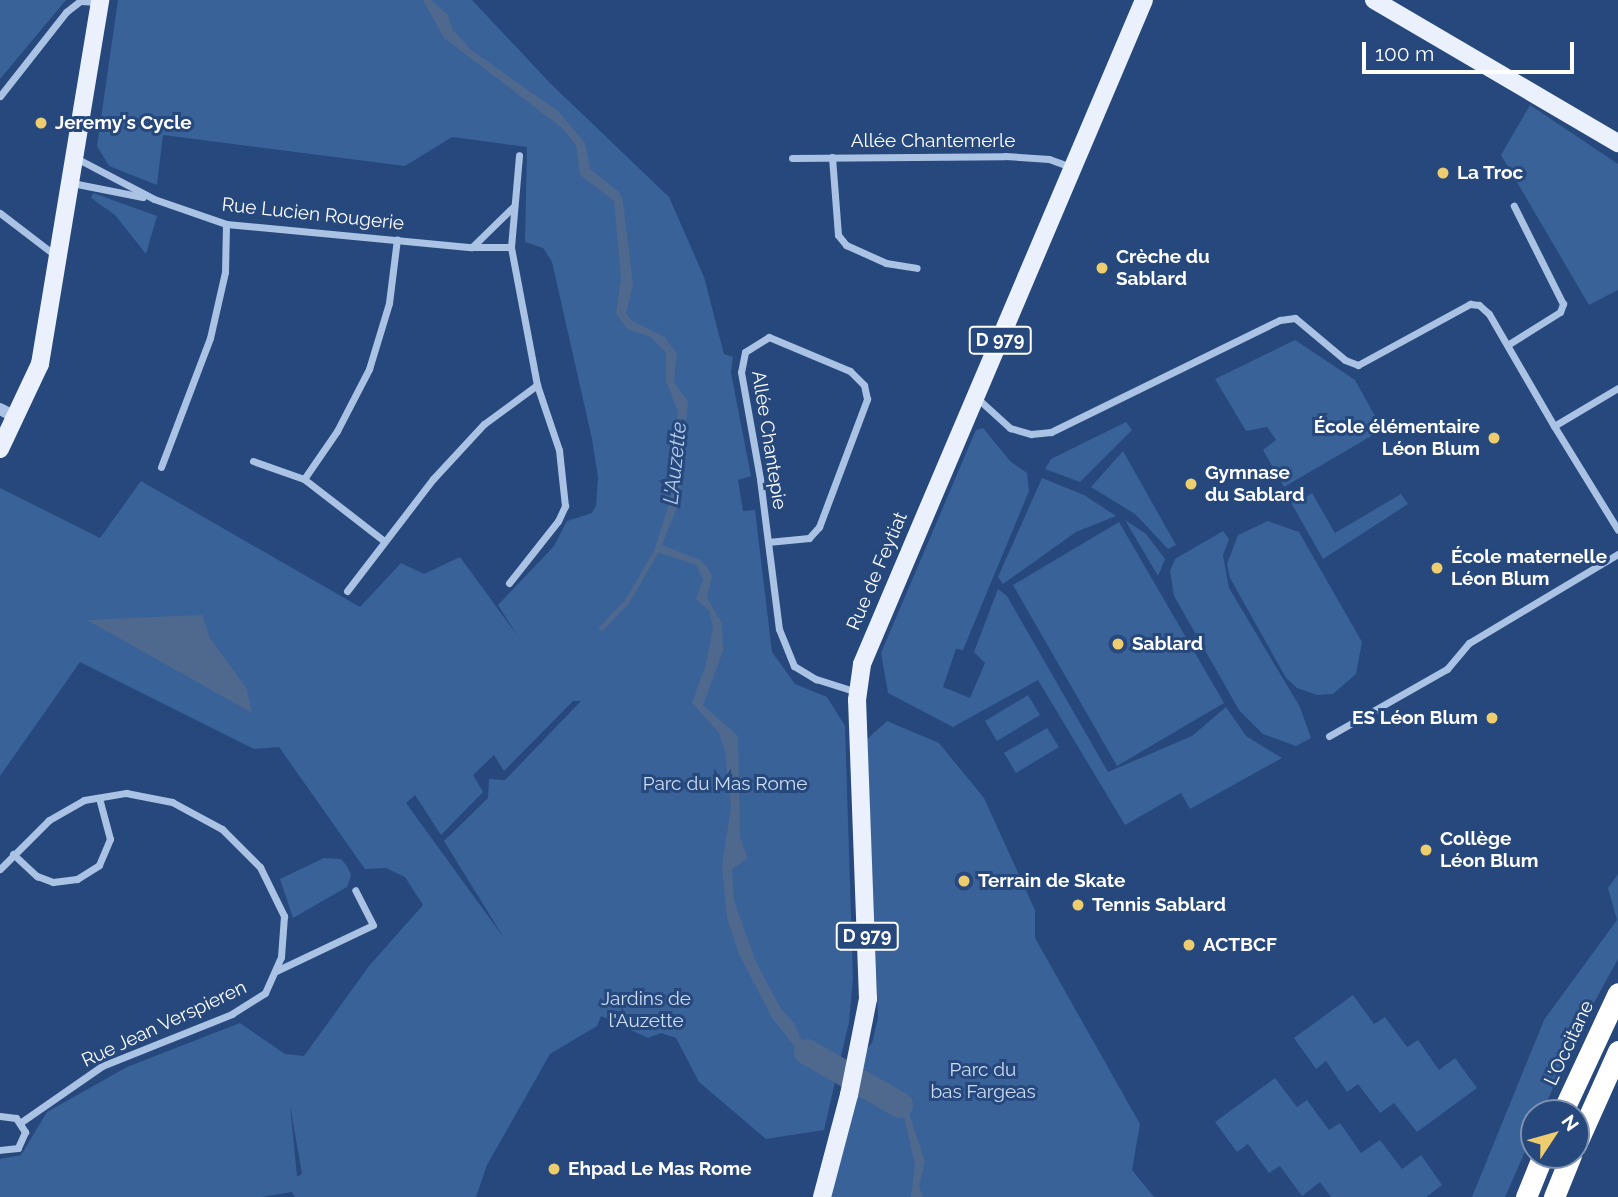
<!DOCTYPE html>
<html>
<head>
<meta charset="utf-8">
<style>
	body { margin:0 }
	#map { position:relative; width:1618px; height:1197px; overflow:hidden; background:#26487c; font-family:Raleway,sans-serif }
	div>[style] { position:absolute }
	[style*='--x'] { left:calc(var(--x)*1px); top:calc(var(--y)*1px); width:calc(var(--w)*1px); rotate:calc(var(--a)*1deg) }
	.green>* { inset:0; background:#396299 }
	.water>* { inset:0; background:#4f688e }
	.stream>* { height:4.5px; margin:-2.25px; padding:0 2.25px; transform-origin:2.25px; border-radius:2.25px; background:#4f688e }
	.river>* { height:26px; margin:-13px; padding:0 13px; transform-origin:13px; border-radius:13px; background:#4f688e }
	.minor>* { height:7px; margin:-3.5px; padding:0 3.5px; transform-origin:3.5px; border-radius:3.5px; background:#aac3e5 }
	.tertiary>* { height:12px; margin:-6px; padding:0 6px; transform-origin:6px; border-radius:6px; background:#aac3e5 }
	.primary>* { height:18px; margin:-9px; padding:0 9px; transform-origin:9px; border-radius:9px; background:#eaf1fc }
	.motorway>* { height:21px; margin:-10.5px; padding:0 10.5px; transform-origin:10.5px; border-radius:10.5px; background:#fff }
	.dots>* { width:19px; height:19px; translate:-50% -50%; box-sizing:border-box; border:4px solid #26487c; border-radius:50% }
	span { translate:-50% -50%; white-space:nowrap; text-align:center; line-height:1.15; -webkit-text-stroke:6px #26487c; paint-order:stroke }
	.shield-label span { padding:2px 5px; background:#26487c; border:2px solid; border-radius:5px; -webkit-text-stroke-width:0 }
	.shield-label { font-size:18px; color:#fff; font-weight:700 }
	.poi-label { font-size:19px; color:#fff; font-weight:700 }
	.left { translate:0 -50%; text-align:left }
	.right { translate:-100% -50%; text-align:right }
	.street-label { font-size:19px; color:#fff }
	.park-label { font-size:19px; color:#cdddf4 }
	.water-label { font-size:21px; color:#b5cdec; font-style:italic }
	.north { position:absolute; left:1520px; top:1099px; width:70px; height:70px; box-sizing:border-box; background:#26487c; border:2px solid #7d91b0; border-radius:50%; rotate:54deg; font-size:19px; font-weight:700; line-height:28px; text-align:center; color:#fff }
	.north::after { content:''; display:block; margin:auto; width:24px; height:32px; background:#eecd6f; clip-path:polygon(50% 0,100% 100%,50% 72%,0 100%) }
	.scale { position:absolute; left:1362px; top:42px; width:212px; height:32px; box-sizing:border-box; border:4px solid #fff; border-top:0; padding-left:9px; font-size:21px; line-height:24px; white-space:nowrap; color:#fff; -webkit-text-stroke:5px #26487c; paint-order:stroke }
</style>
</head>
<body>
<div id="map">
	<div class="green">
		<div style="clip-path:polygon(0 0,66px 0,0 79px)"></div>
		<div style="clip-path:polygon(evenodd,118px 0,472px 0,551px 84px,669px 197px,704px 277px,724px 354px,733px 357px,731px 373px,751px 476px,738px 480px,743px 511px,755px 510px,772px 652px,795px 684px,827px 697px,845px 726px,853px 979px,849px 1022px,824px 1130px,766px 1139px,699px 1082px,676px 1038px,661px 1033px,648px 1038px,601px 1016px,597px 1026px,550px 1054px,487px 1165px,476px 1197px,295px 1197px,292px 1192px,262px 1197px,0 1197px,0 1159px,21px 1155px,47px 1112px,127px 1067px,240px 1023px,285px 1054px,304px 1056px,369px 966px,423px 905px,405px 877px,386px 868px,365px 869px,279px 747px,254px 749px,80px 662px,0 776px,0 488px,100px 538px,141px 481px,360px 607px,401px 563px,424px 574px,460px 557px,517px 635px,498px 605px,554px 546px,567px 521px,592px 513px,596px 506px,598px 477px,592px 439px,552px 262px,543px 248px,525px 242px,527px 147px,452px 137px,405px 166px,163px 135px,157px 185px,109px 166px,97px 146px,118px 0,573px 701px,581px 701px,505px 780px,489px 779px,488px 798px,444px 841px,504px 938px,406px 803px,415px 795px,441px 835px,483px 792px,473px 775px,494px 755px,504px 771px,573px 701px,118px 0,290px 1105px,302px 1174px,298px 1176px,297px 1176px,290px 1105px)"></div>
		<div style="clip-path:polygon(1530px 105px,1618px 164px,1618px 290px,1589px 305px,1501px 155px)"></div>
		<div style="clip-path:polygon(93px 193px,157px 216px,146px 254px,115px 215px,91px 198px)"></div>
		<div style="clip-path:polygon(1295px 340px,1355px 380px,1380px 425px,1373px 435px,1284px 487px,1263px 450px,1276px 440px,1267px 427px,1246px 431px,1215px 379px)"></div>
		<div style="clip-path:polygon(1126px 422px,1132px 430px,1080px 482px,1045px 469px,1051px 459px)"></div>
		<div style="clip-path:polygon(983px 428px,1011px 462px,1027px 473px,1029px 491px,963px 650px,956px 649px,943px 687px,970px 698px,985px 663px,974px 652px,998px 589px,1007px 596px,1108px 772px,1192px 736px,1226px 707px,1246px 736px,1282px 758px,1190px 809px,1181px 793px,1125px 825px,1038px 680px,953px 727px,888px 693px,881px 653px,976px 430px)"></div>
		<div style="clip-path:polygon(1123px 451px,1176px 545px,1168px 549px,1135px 514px,1091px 487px)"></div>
		<div style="clip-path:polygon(1042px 478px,1084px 495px,1116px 516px,1076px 532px,1003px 584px,998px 577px)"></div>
		<div style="clip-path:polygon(1312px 493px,1335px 533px,1401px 494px,1408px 504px,1323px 559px,1289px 499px,1299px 501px)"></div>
		<div style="clip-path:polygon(1125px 520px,1146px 534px,1165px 559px,1158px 576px)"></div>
		<div style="clip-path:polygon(1268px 521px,1299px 532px,1362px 642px,1356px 674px,1333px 694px,1317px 695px,1297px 688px,1286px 678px,1230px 578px,1227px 564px,1238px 535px)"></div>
		<div style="clip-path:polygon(1119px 522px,1224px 703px,1117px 766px,1013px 585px)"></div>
		<div style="clip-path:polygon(1223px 531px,1229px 539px,1223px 555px,1229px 588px,1300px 707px,1311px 738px,1296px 746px,1263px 734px,1239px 710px,1174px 596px,1170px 571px,1175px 559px)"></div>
		<div style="clip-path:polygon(1028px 695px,1040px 715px,997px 741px,985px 721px)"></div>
		<div style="clip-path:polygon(887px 721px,939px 743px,984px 798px,1035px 910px,1035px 938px,1140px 1124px,1132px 1170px,1154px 1197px,829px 1197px,863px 1054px,872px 1043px,878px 1018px,867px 739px)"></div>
		<div style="clip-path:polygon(1047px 728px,1059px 747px,1016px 773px,1004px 753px)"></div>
		<div style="clip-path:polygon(324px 858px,341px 859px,347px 866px,351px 875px,347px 887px,293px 918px,280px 879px)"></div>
		<div style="clip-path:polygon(1618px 874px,1618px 959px,1573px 1041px,1542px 1113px,1534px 1113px,1534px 1131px,1505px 1197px,1472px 1197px,1544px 1020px,1617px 920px,1608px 888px)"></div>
		<div style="clip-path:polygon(1353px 995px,1374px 1024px,1385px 1017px,1407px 1047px,1418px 1040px,1439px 1070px,1455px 1058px,1477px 1088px,1417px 1132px,1394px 1103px,1380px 1113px,1358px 1084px,1347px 1092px,1326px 1061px,1316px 1069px,1294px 1038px)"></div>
		<div style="clip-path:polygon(1275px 1078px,1297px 1107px,1307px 1100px,1329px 1130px,1340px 1123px,1361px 1153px,1380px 1140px,1402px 1169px,1421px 1155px,1442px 1185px,1426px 1197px,1331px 1197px,1320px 1182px,1302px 1196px,1280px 1166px,1269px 1173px,1248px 1144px,1237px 1152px,1215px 1122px)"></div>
	</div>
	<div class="water">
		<div style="clip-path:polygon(423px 0,431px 0,448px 15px,453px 30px,471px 50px,558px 111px,585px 143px,590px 169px,619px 192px,623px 201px,633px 285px,626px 313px,631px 320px,665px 337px,677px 354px,674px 382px,688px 401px,679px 502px,662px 545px,700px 560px,708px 568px,712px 576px,707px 598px,722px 623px,723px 651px,703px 705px,738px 736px,740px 838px,748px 858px,732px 869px,734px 901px,756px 962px,781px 1009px,794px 1023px,805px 1048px,839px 1066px,837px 1072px,807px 1062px,772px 1018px,739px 954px,727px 918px,722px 866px,731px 807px,725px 752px,719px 733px,692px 703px,706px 664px,713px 627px,709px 611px,696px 599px,703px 579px,696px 565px,654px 551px,669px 504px,678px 412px,666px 381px,666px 353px,651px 337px,627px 329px,616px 313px,621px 278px,614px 201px,580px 175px,576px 145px,562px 128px,444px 38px)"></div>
		<div style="clip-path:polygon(202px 615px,210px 638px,247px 689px,252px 713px,87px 620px)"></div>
		<div style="clip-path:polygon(872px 1085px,895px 1096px,908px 1110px,925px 1161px,919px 1186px,923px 1197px,911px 1197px,915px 1165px,904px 1116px,889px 1100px,871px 1091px)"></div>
	</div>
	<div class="stream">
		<div style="--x:601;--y:628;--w:37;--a:-46"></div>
		<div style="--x:627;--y:601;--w:60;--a:-60"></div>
	</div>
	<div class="river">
		<div style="--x:807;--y:1052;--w:107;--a:29.7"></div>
	</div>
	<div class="minor">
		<div style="--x:0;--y:96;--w:107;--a:-51.8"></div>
		<div style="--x:66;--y:12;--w:18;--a:-38"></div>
		<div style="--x:80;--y:1;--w:19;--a:3"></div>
		<div style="--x:832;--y:157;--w:78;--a:85.6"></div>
		<div style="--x:838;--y:235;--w:13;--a:51"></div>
		<div style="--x:846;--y:245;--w:44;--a:24.2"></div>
		<div style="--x:886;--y:263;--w:31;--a:9"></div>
		<div style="--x:76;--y:158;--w:88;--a:27.7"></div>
		<div style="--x:154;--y:199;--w:76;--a:19.1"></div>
		<div style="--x:226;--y:224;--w:246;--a:5.4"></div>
		<div style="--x:471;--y:247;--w:40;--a:0"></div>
		<div style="--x:792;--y:158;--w:213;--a:-0.5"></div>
		<div style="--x:1005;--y:156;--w:44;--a:3.9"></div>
		<div style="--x:1049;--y:159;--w:23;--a:20"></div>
		<div style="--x:72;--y:183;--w:72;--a:11.2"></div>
		<div style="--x:0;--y:213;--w:69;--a:37.4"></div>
		<div style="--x:472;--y:247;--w:57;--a:-44.3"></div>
		<div style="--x:1509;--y:344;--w:60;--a:-32.1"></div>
		<div style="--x:1560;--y:312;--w:9;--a:-69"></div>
		<div style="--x:1563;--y:304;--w:110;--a:-116.6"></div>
		<div style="--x:977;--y:398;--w:45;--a:42.3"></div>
		<div style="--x:1010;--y:428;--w:22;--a:16"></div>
		<div style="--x:1031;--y:434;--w:20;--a:-6"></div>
		<div style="--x:1051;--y:432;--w:255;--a:-26.1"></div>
		<div style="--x:1280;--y:320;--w:15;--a:-8"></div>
		<div style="--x:1295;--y:318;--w:65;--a:40"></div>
		<div style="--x:1345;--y:360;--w:14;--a:21"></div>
		<div style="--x:1358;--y:365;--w:128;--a:-28.6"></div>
		<div style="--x:1470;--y:304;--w:9;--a:6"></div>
		<div style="--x:1479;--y:305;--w:13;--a:42"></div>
		<div style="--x:1489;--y:314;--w:129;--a:59.9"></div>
		<div style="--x:1554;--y:426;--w:74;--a:-30.7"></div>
		<div style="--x:1554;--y:426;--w:122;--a:58.4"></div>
		<div style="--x:253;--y:461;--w:54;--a:19.4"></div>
		<div style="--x:304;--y:479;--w:100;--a:37.7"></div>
		<div style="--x:161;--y:467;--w:138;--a:-69.2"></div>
		<div style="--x:210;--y:338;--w:68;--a:-77.2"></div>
		<div style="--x:225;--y:272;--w:48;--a:-88.8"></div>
		<div style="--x:304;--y:479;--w:58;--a:-55.5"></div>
		<div style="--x:337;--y:431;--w:70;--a:-62.7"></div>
		<div style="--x:369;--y:369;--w:69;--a:-73.1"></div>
		<div style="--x:389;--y:303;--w:64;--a:-82.9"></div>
		<div style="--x:768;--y:542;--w:41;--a:-5.6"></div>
		<div style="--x:809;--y:538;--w:15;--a:-48"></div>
		<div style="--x:819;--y:527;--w:137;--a:-69.4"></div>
		<div style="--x:867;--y:399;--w:14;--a:-102"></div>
		<div style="--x:864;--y:385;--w:20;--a:-135"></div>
		<div style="--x:850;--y:371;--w:88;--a:-157.2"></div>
		<div style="--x:769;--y:337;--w:28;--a:148"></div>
		<div style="--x:745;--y:352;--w:20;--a:101"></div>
		<div style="--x:741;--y:372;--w:109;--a:79.9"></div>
		<div style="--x:760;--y:479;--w:151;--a:82.8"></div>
		<div style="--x:779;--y:629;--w:40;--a:68"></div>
		<div style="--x:794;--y:666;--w:26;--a:31"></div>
		<div style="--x:816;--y:679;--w:43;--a:17.6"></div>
		<div style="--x:509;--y:583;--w:79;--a:-51.7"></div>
		<div style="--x:558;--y:521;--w:17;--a:-65"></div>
		<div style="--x:565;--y:506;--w:56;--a:-96.1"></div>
		<div style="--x:559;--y:450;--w:69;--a:-108.7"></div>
		<div style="--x:537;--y:385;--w:140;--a:-100.7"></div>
		<div style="--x:511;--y:247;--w:92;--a:-85"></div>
		<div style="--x:347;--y:591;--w:141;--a:-52.5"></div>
		<div style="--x:433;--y:479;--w:75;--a:-47.2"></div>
		<div style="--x:484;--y:424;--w:66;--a:-36.3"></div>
		<div style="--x:1329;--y:736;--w:136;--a:-29.6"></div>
		<div style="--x:1447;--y:669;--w:34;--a:-50"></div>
		<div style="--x:1469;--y:643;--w:174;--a:-30.9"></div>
		<div style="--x:13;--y:854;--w:33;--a:43"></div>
		<div style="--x:37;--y:876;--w:17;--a:21"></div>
		<div style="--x:53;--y:882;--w:24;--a:-7"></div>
		<div style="--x:77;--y:879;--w:26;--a:-32"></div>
		<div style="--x:99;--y:865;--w:28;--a:-67"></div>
		<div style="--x:110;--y:839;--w:42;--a:-105"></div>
		<div style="--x:0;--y:869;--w:69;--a:-45"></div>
		<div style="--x:49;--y:820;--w:40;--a:-29.7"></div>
		<div style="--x:84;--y:800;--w:43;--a:-9.5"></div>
		<div style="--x:126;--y:793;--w:47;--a:11.1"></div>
		<div style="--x:172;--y:802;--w:57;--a:28.4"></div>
		<div style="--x:222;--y:829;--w:54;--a:45"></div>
		<div style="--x:260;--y:867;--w:55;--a:63.9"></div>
		<div style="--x:284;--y:916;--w:41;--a:94.2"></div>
		<div style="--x:281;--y:957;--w:39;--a:114"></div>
		<div style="--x:265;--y:993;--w:39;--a:148"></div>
		<div style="--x:232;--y:1014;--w:140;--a:158.2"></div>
		<div style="--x:102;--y:1066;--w:98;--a:145.3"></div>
		<div style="--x:276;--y:971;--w:107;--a:-25.4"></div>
		<div style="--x:373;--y:925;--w:39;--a:-117"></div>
		<div style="--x:0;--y:1116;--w:16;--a:7"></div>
		<div style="--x:16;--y:1118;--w:17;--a:57"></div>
		<div style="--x:25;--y:1132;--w:17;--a:114"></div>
		<div style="--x:18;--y:1148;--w:18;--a:174"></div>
	</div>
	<div class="tertiary">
		<div style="--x:0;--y:409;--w:19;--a:28"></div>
	</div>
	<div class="primary">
		<div style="--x:1374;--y:0;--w:283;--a:30.4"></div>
		<div style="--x:0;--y:449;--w:94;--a:-64.8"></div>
		<div style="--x:40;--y:364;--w:369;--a:-80.6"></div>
		<div style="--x:822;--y:1197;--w:106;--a:-75.2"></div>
		<div style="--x:849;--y:1095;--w:98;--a:-78.8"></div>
		<div style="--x:868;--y:999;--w:299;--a:-92.1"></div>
		<div style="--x:857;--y:700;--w:36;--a:-82"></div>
		<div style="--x:862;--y:664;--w:721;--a:-66.99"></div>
	</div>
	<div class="motorway">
		<div style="--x:1562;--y:1113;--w:132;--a:-65"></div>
		<div style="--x:1576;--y:1145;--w:103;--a:-65.9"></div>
		<div style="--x:1526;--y:1197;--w:45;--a:-68"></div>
		<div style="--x:1554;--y:1197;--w:45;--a:-68"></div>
	</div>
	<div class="dots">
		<div style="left:41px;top:123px;background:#eecd6f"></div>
		<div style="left:1443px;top:173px;background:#eecd6f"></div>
		<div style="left:1102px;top:268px;background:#eecd6f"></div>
		<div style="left:1494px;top:438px;background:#eecd6f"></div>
		<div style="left:1191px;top:484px;background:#eecd6f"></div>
		<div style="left:1437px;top:568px;background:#eecd6f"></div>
		<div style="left:1118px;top:644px;background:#eecd6f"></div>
		<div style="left:1492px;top:718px;background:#eecd6f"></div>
		<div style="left:1426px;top:850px;background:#eecd6f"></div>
		<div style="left:964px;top:881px;background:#eecd6f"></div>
		<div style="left:1078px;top:905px;background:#eecd6f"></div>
		<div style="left:1189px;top:945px;background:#eecd6f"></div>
		<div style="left:554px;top:1169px;background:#eecd6f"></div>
	</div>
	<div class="shield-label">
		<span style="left:1000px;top:340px">D 979</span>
		<span style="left:867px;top:936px">D 979</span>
	</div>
	<div class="poi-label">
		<span class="left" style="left:55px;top:123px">Jeremy's Cycle</span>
		<span class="left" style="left:1457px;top:173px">La Troc</span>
		<span class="left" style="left:1116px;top:268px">Crèche du<br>Sablard</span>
		<span class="right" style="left:1480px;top:438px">École élémentaire<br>Léon Blum</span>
		<span class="left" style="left:1205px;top:484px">Gymnase<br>du Sablard</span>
		<span class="left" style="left:1451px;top:568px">École maternelle<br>Léon Blum</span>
		<span class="left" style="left:1132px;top:644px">Sablard</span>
		<span class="right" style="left:1478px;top:718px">ES Léon Blum</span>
		<span class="left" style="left:1440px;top:850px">Collège<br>Léon Blum</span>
		<span class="left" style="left:978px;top:881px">Terrain de Skate</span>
		<span class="left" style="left:1092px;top:905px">Tennis Sablard</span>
		<span class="left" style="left:1203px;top:945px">ACTBCF</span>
		<span class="left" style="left:568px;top:1169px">Ehpad Le Mas Rome</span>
	</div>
	<div class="street-label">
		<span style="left:933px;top:141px">Allée Chantemerle</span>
		<span style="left:313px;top:214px;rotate:6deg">Rue Lucien Rougerie</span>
		<span style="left:769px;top:440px;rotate:81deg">Allée Chantepie</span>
		<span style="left:877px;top:571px;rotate:-67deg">Rue de Feytiat</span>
		<span style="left:164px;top:1024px;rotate:-25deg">Rue Jean Verspieren</span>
		<span style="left:1569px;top:1043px;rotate:-65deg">L'Occitane</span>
	</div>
	<div class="park-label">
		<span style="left:725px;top:784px">Parc du Mas Rome</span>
		<span style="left:646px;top:1010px">Jardins de<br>l'Auzette</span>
		<span style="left:983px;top:1081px">Parc du<br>bas Fargeas</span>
	</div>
	<div class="water-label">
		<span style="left:675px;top:463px;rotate:-84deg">L'Auzette</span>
	</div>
	<div class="north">N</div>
	<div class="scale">100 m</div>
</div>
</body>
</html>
